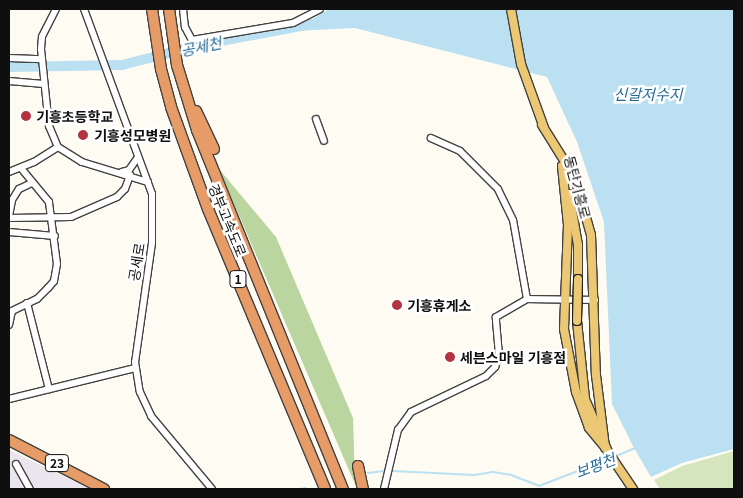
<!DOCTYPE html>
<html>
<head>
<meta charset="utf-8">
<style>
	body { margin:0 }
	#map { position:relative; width:743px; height:498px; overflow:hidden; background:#fefbf2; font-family:Georgia,"Noto Sans KR",serif }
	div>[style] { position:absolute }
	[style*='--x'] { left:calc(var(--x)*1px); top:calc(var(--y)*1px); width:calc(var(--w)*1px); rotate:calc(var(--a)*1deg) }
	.industrial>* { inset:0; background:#ebe5ed }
	.green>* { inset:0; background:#d5e6be }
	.forest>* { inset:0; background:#bad59f }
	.water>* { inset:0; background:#bbe0f1 }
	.stream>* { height:2px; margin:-1px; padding:0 1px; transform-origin:1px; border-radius:1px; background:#bbe0f1 }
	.river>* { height:10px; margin:-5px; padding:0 5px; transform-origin:5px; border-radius:5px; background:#bbe0f1 }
	.roads { filter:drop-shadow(1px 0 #424242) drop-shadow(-1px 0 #424242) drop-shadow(0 1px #424242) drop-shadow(0 -1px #424242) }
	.minor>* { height:6px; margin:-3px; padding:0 3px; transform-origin:3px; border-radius:3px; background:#fff }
	.major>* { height:8px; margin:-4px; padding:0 4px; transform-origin:4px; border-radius:4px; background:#ecc874 }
	.highway>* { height:10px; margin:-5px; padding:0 5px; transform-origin:5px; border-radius:5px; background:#e79b67 }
	.bridges { filter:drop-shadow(1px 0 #202020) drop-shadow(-1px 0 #202020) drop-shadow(0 1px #202020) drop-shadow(0 -1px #202020) }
	.major-bridge>* { height:8px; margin:-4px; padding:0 4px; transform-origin:4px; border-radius:4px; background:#ecc874 }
	.dots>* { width:14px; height:14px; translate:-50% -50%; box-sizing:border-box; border:2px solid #fff; border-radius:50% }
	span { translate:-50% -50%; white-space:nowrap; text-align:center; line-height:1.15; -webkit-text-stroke:5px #fff; paint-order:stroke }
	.shield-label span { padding:1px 4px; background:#fff; border:1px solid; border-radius:4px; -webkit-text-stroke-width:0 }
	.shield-label { font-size:12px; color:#0f0f0f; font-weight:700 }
	.poi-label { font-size:14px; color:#0f0f0f; font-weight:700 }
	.left { translate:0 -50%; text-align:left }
	.street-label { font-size:14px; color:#0f0f0f }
	.water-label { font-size:15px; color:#236a96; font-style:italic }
	.frame { position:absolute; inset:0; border:10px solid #0f0f0f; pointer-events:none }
</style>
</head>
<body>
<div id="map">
	<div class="industrial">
		<div style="clip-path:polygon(9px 450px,90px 489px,9px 489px)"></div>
	</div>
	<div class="green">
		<div style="clip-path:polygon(734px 451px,734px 489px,660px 489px,654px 480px,682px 466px)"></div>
	</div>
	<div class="forest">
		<div style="clip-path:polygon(219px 169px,276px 237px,353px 418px,355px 484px)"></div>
	</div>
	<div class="water">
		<div style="clip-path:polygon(329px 9px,734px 9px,734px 449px,682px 463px,651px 477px,634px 448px,612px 404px,604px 222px,577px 142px,547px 77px,355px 28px,293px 31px)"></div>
	</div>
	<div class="stream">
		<div style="--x:614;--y:457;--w:23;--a:-23"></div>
		<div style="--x:393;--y:471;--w:81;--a:2.8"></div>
		<div style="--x:474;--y:475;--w:19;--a:-9"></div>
		<div style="--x:493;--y:472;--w:18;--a:9"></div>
		<div style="--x:511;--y:475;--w:30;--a:21"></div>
		<div style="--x:539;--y:486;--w:75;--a:-21.1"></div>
		<div style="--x:368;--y:473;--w:16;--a:-7"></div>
		<div style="--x:300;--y:489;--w:6;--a:-9"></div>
	</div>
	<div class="river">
		<div style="--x:9;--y:67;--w:113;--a:-1"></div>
		<div style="--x:122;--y:65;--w:81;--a:-14.4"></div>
		<div style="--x:200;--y:45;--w:113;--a:-10.7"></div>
	</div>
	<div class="roads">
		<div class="minor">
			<div style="--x:56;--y:9;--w:31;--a:117"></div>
			<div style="--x:42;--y:37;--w:12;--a:95"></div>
			<div style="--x:41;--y:49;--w:77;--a:84.1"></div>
			<div style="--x:49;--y:126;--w:23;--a:67"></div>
			<div style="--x:58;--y:147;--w:28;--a:32"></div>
			<div style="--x:82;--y:162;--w:69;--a:16.9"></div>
			<div style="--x:84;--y:9;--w:197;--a:69.8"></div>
			<div style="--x:152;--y:194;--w:49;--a:90"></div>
			<div style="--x:152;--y:243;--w:120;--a:98.1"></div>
			<div style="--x:135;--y:362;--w:30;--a:81"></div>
			<div style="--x:140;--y:392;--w:26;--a:65"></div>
			<div style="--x:151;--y:416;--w:95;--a:50.1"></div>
			<div style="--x:183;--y:9;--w:18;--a:84"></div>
			<div style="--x:185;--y:27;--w:15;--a:62"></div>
			<div style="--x:192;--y:40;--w:102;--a:-9.6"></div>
			<div style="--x:293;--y:23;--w:30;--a:-27"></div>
			<div style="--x:9;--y:58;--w:33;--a:2"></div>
			<div style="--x:9;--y:81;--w:35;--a:5"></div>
			<div style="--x:316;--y:119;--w:23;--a:70"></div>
			<div style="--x:9;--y:172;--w:27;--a:-22"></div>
			<div style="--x:34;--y:162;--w:28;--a:-32"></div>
			<div style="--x:122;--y:172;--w:7;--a:-16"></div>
			<div style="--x:129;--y:170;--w:16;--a:-55"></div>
			<div style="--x:9;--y:216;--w:16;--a:-79"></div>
			<div style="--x:12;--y:200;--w:13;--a:-58"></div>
			<div style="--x:19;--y:189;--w:14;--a:-25"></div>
			<div style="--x:9;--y:218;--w:62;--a:-0.9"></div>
			<div style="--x:71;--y:217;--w:50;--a:-23.5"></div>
			<div style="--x:117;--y:197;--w:11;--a:-45"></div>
			<div style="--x:125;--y:189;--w:15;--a:-70"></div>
			<div style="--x:9;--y:232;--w:46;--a:5"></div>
			<div style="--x:527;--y:299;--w:68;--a:0.8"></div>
			<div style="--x:27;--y:303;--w:89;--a:75.7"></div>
			<div style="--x:9;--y:325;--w:14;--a:-78"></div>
			<div style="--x:12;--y:311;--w:28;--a:-26"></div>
			<div style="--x:37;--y:299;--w:16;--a:-45"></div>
			<div style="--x:48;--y:288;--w:9;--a:-49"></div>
			<div style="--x:54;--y:281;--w:17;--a:-80"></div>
			<div style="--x:57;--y:264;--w:63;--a:-97.4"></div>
			<div style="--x:49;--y:202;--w:44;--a:-129.5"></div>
			<div style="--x:9;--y:399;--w:130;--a:-13.8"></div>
			<div style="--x:16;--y:464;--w:29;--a:61"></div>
			<div style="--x:384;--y:489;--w:61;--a:-76.7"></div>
			<div style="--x:398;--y:430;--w:22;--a:-54"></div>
			<div style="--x:411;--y:412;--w:83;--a:-25.6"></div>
			<div style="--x:486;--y:376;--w:13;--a:-45"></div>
			<div style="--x:495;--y:367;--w:13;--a:-72"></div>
			<div style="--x:499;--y:355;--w:38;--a:-95"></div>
			<div style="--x:496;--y:317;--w:36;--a:-30"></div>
			<div style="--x:527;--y:299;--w:80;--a:-100"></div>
			<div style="--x:513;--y:220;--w:34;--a:-116"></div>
			<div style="--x:498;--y:189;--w:54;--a:-135"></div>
			<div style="--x:460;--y:151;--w:32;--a:-156"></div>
		</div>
		<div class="major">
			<div style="--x:511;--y:9;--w:56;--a:79.7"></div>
			<div style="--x:521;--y:64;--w:68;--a:70.2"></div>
			<div style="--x:542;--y:125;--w:62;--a:58.1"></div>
			<div style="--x:575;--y:178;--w:59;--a:74.3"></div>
			<div style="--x:591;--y:235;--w:140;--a:88"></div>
			<div style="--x:596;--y:375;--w:73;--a:82.9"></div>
			<div style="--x:562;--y:166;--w:59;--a:84.2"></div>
			<div style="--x:568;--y:225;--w:104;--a:92.2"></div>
			<div style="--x:564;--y:329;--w:64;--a:79.2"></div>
			<div style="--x:576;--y:392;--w:38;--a:70"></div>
			<div style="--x:589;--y:428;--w:25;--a:50"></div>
			<div style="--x:569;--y:194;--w:52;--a:80"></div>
			<div style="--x:578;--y:245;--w:34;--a:90"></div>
			<div style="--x:577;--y:321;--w:78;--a:84.1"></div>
			<div style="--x:585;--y:399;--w:58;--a:66.5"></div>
			<div style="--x:608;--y:452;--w:45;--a:56"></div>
		</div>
		<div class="highway">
			<div style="--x:152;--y:9;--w:61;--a:81.5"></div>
			<div style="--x:161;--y:69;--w:39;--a:75"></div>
			<div style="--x:171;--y:107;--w:109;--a:70.1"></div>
			<div style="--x:208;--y:209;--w:303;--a:67.3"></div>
			<div style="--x:169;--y:9;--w:57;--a:81.9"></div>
			<div style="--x:177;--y:65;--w:68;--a:72.9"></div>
			<div style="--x:197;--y:130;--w:388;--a:67.9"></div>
			<div style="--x:196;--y:111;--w:42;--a:64.7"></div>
			<div style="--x:9;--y:440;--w:107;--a:27.3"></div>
			<div style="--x:358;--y:466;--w:24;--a:78"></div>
		</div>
	</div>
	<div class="bridges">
		<div class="major-bridge">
			<div style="--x:577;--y:321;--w:42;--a:-88.6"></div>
		</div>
	</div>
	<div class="dots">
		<div style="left:26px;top:116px;background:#b33340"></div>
		<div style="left:83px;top:135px;background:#b33340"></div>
		<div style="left:397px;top:305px;background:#b33340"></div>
		<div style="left:450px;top:357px;background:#b33340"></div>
	</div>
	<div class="shield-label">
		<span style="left:238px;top:279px">1</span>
		<span style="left:57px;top:463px">23</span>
	</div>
	<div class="poi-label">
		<span class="left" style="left:36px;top:116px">기흥초등학교</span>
		<span class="left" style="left:94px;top:135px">기흥성모병원</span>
		<span class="left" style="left:407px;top:305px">기흥휴게소</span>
		<span class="left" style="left:460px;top:357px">세븐스마일 기흥점</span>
	</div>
	<div class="street-label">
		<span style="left:578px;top:187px;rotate:75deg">동탄기흥로</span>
		<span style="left:228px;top:220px;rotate:68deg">경부고속도로</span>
		<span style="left:136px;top:262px;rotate:-81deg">공세로</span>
	</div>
	<div class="water-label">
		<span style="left:201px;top:46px;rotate:-12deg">공세천</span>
		<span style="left:648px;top:94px">신갈저수지</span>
		<span style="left:595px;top:465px;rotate:-21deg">보평천</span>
	</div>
	<div class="frame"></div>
</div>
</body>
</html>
